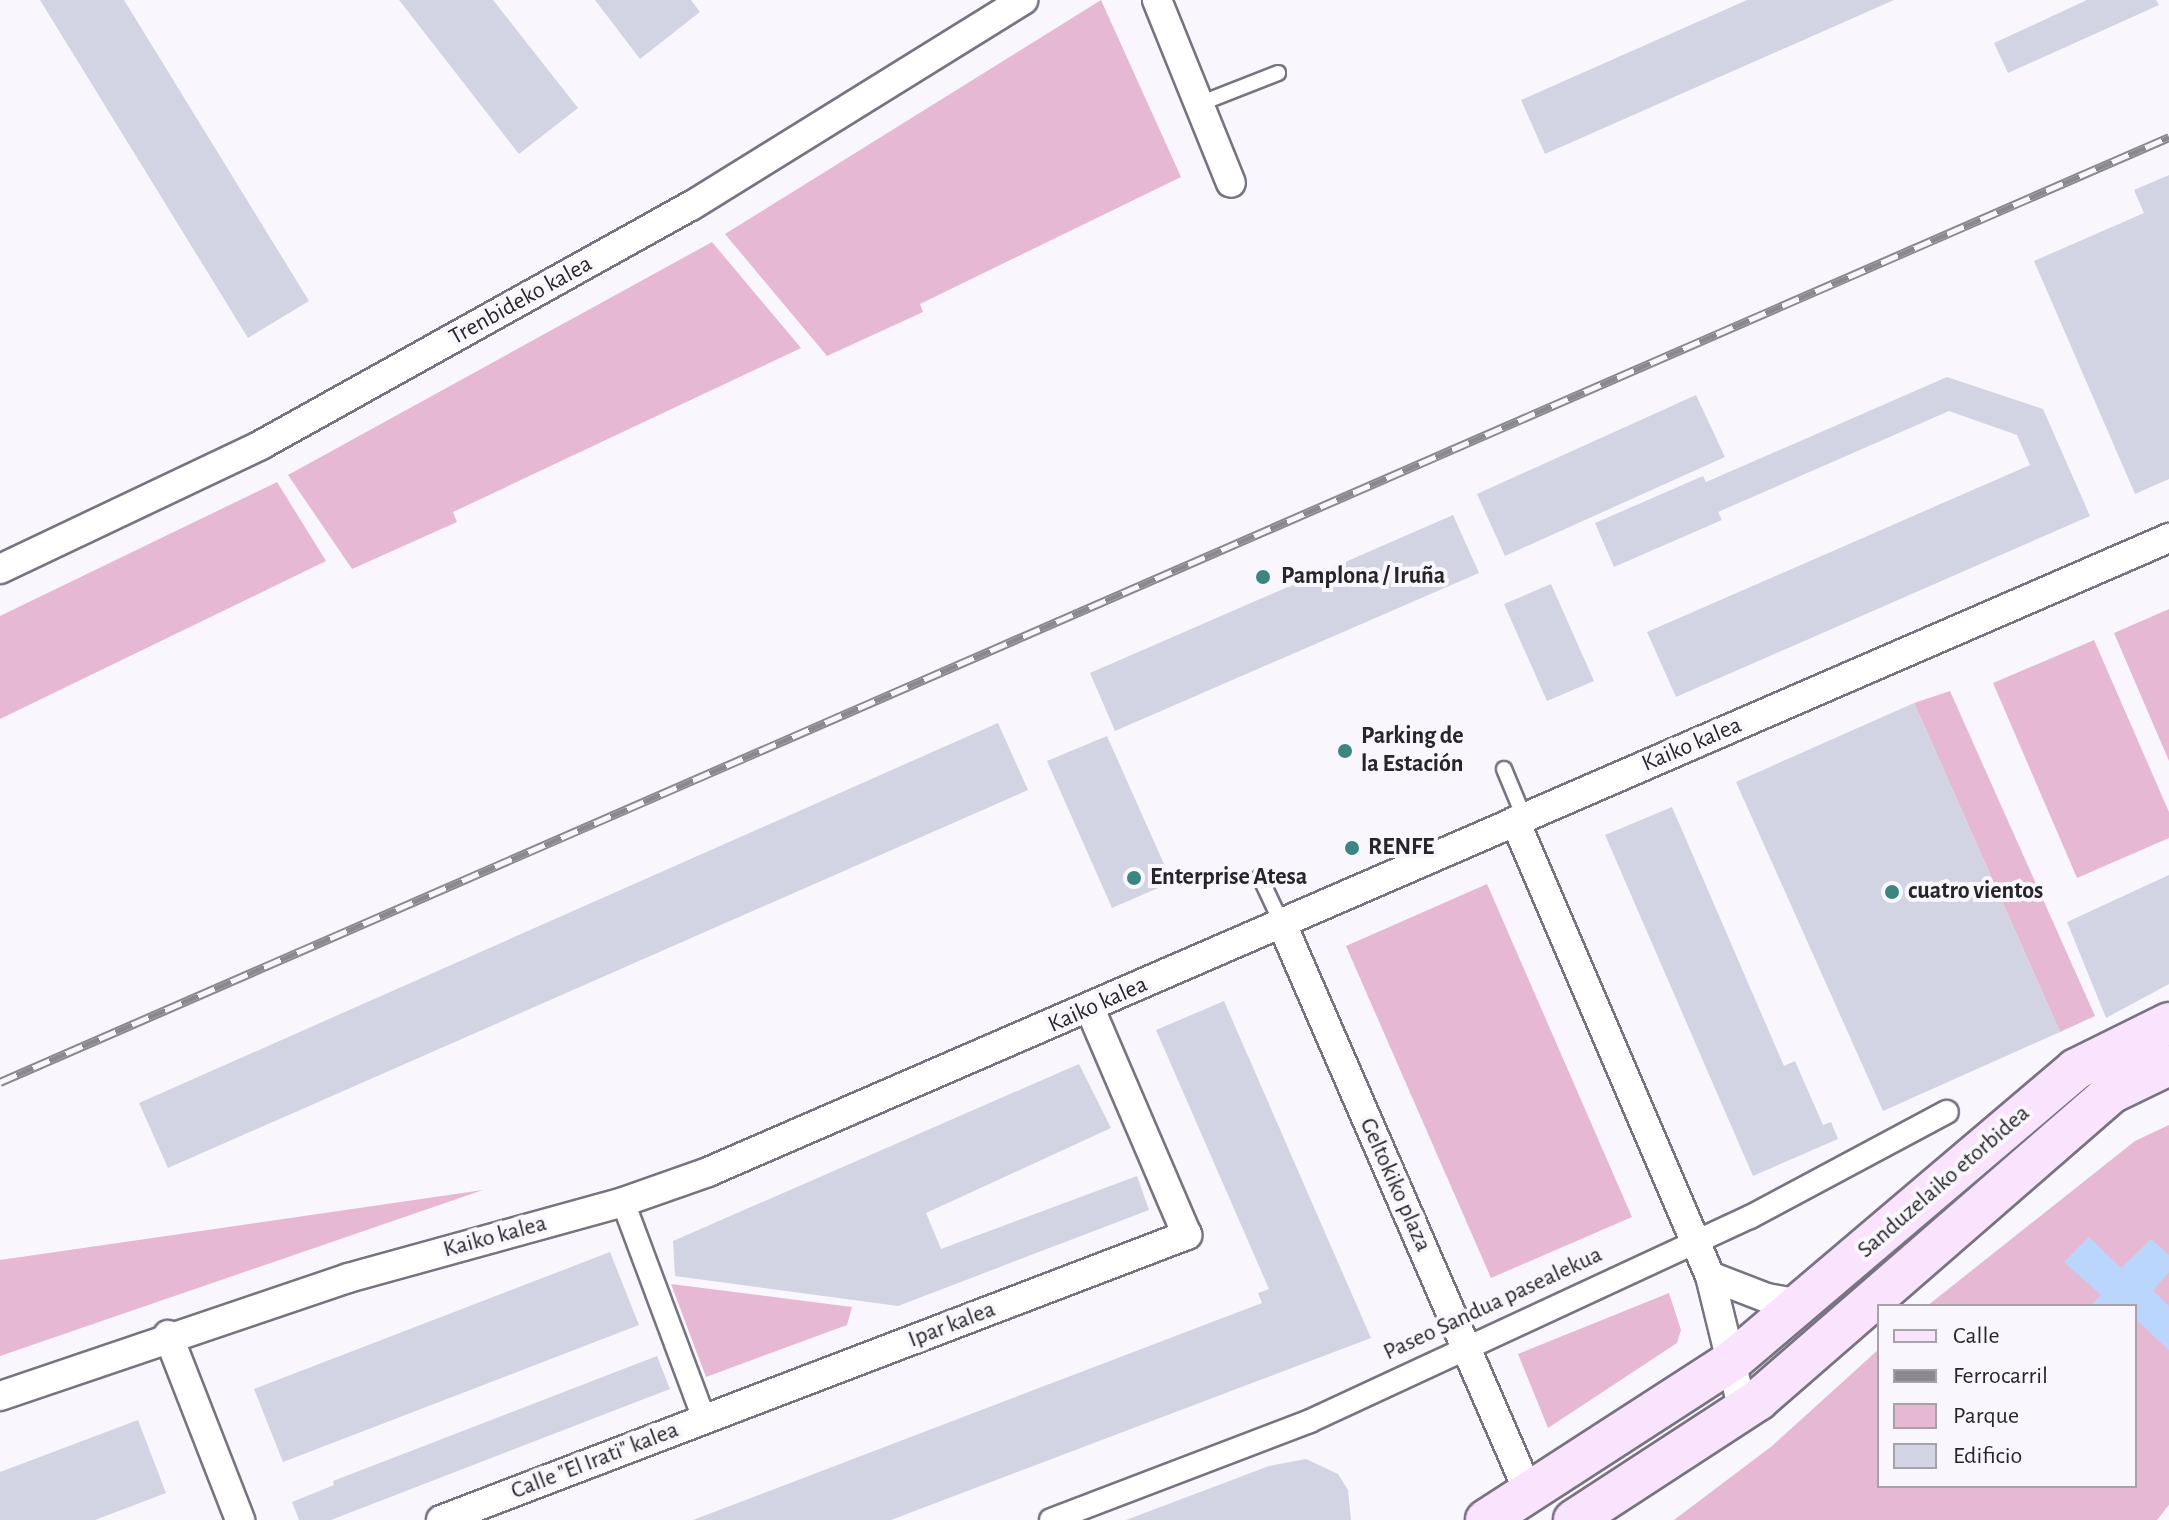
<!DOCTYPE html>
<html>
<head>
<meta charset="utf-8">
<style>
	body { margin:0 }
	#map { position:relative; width:2169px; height:1520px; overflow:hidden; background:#f9f7fd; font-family:"Alegreya Sans",sans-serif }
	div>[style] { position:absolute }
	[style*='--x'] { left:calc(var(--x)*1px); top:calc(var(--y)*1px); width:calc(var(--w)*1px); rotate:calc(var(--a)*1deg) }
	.green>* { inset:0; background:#e7b8d3 }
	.water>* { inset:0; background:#bbd6fc }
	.building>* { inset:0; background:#d2d4e3 }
	.roads { filter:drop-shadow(2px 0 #787381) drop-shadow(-2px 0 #787381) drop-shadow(0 2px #787381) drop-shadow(0 -2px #787381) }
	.service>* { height:14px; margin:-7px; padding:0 7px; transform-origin:7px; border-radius:7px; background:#fff }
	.pedestrian>* { height:22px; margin:-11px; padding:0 11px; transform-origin:11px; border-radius:11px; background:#fff }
	.minor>* { height:28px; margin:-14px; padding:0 14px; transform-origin:14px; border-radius:14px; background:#fff }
	.secondary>* { height:40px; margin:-20px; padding:0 20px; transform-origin:20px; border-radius:20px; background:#fae4fd }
	.rail>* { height:9px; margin-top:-4.5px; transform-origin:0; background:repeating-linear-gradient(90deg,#f9f7fd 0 18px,#8a898e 0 36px); box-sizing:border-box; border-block:2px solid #8a898e }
	.dots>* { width:22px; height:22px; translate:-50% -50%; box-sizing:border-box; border:4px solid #f9f7fd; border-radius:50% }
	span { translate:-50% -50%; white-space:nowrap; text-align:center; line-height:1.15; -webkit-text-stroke:8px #f9f7fd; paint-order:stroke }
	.street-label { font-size:24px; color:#26252a }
	.poi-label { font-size:24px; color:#26252a; font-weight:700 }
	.left { translate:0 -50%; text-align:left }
	.legend { position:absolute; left:1877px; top:1304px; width:260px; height:184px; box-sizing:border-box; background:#f9f7fd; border:2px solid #a5a3a9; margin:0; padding:10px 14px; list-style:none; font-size:24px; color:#26252a }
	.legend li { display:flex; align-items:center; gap:16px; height:40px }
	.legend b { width:40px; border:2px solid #a5a3a9 }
</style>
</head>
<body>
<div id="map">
	<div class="green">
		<div style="clip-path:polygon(1101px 0,1181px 177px,920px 304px,923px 312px,827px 356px,725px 234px)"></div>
		<div style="clip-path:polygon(712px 242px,801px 348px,453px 512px,457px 522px,352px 569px,288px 475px)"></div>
		<div style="clip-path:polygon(277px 482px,326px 561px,0 719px,0 616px)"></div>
		<div style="clip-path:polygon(2169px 609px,2169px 761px,2114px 633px)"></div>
		<div style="clip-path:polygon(2094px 640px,2169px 812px,2169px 838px,2077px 878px,1993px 683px)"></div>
		<div style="clip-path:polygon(1950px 691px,2095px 1016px,2060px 1032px,1914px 703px)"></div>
		<div style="clip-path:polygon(1487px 884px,1632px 1217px,1491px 1278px,1346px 946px)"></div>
		<div style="clip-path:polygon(2169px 1125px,2169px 1505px,2157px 1520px,1674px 1520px,1772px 1446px,1879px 1349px,1879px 1486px,2135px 1486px,2135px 1306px,1927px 1306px,2135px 1141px)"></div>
		<div style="clip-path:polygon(483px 1190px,0 1356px,0 1260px)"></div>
		<div style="clip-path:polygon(671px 1284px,852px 1307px,847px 1325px,706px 1377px)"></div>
		<div style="clip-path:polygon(1669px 1293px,1681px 1330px,1677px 1343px,1548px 1428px,1518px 1354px)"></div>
	</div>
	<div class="water">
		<div style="clip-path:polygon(2089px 1237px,2121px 1268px,2151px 1239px,2169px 1255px,2169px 1272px,2153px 1291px,2169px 1306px,2169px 1350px,2135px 1319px,2135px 1306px,2091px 1306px,2101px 1295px,2064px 1262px)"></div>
	</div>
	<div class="building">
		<div style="clip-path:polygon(40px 0,124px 0,309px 301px,248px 338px)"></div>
		<div style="clip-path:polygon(399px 0,493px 0,578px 108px,519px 154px)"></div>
		<div style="clip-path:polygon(595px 0,691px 0,700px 12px,640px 59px)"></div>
		<div style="clip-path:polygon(1747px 0,1894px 0,1545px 154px,1521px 100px)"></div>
		<div style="clip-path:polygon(2087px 0,2156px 0,2159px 5px,2008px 73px,1994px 43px)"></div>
		<div style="clip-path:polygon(2169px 175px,2169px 479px,2135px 494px,2034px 261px,2144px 213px,2134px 190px)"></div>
		<div style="clip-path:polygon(1947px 377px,2043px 409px,2090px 516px,1676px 697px,1647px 632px,2030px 465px,2017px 435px,1949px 411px,1718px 512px,1722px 520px,1614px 567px,1595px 523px,1703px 476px,1706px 482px)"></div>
		<div style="clip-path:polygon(1696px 395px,1725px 457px,1505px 556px,1477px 494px)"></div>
		<div style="clip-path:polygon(1453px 515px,1479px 573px,1115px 731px,1090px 673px)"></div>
		<div style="clip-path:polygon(1551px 584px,1594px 681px,1547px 701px,1504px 604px)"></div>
		<div style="clip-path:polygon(1914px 703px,2060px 1032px,1883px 1111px,1736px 782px)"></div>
		<div style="clip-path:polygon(998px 723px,1028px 790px,168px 1168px,139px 1103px)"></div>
		<div style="clip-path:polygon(1107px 736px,1172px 882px,1112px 908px,1047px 761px)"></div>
		<div style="clip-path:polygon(1672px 807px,1784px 1066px,1795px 1061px,1823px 1125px,1831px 1122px,1838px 1139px,1753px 1176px,1605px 835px)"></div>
		<div style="clip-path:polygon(2169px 875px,2169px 984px,2106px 1018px,2067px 922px)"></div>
		<div style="clip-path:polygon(1224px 1001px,1371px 1338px,891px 1520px,693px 1520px,1262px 1303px,1258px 1293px,1269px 1289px,1156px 1030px)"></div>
		<div style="clip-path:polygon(1079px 1064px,1111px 1128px,926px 1213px,941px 1249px,1137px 1176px,1149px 1210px,898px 1306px,675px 1276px,673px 1241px)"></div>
		<div style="clip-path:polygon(610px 1252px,639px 1325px,283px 1462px,254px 1389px)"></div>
		<div style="clip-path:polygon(657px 1356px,670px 1389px,331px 1520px,299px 1520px,292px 1502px,334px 1485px,333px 1481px)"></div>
		<div style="clip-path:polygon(138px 1420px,166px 1493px,95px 1520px,0 1520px,0 1472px)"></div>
		<div style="clip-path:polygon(1306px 1459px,1338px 1474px,1348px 1490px,1351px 1520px,1126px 1520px,1269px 1466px)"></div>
	</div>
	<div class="roads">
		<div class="service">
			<div style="--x:1199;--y:104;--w:85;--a:-21.4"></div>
			<div style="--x:1504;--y:769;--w:52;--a:67.4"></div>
			<div style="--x:1260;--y:877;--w:52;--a:64.9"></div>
		</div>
		<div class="pedestrian">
			<div style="--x:623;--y:1202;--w:232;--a:69.5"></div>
			<div style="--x:1051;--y:1520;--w:277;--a:-20.9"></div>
			<div style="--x:1310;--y:1421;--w:485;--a:-24.9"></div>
			<div style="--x:1750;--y:1217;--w:223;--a:-28.1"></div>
		</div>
		<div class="minor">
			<div style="--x:1157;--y:0;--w:197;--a:68"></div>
			<div style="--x:0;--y:569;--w:289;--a:-25.4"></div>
			<div style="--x:261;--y:445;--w:492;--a:-29.1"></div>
			<div style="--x:691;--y:206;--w:391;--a:-31.8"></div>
			<div style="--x:1515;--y:821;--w:495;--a:66.8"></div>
			<div style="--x:1710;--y:1276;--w:138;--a:76.2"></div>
			<div style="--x:1282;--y:924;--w:620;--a:66.53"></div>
			<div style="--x:1710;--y:1276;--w:61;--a:21.1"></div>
			<div style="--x:1767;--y:1298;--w:36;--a:10"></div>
			<div style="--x:168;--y:1335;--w:199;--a:68.7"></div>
			<div style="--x:0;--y:1396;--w:367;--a:-18.7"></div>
			<div style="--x:348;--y:1278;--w:285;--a:-15.4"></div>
			<div style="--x:623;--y:1202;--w:90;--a:-19.4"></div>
			<div style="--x:708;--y:1172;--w:1593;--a:-23.46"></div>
			<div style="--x:441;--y:1520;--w:799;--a:-20.91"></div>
			<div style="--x:1187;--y:1235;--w:246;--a:-113.2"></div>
		</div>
		<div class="secondary">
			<div style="--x:1486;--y:1520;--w:293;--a:-32.9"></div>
			<div style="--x:1732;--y:1361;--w:451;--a:-40.3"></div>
			<div style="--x:2076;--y:1069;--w:104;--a:-26.3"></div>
			<div style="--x:1574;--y:1520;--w:220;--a:-33.1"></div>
			<div style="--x:1758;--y:1400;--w:468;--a:-41"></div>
			<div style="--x:2111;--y:1093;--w:64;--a:-25.8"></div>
		</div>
	</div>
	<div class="rail">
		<div style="--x:0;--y:1082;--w:2366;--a:-23.54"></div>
	</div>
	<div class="dots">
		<div style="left:1263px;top:577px;background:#3d8582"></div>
		<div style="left:1345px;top:751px;background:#3d8582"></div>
		<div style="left:1352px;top:848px;background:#3d8582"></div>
		<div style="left:1134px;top:878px;background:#3d8582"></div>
		<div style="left:1892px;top:892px;background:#3d8582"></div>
	</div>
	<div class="street-label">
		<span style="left:521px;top:301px;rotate:-29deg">Trenbideko kalea</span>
		<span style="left:1692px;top:745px;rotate:-23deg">Kaiko kalea</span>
		<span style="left:1098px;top:1005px;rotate:-24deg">Kaiko kalea</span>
		<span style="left:1944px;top:1182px;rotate:-41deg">Sanduzelaiko etorbidea</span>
		<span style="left:1395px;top:1185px;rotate:66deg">Geltokiko plaza</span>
		<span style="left:495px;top:1237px;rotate:-15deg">Kaiko kalea</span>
		<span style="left:1493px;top:1304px;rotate:-25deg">Paseo Sandua pasealekua</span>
		<span style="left:952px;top:1325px;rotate:-21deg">Ipar kalea</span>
		<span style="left:595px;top:1461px;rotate:-21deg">Calle "El Irati" kalea</span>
	</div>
	<div class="poi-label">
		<span class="left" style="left:1281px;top:577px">Pamplona / Iruña</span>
		<span class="left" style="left:1361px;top:751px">Parking de<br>la Estación</span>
		<span class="left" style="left:1368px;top:848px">RENFE</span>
		<span class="left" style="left:1150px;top:878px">Enterprise Atesa</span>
		<span class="left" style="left:1908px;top:892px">cuatro vientos</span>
	</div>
	<ul class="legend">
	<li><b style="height:10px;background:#fae4fd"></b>Calle</li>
	<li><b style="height:10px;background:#8a898e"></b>Ferrocarril</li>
	<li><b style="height:22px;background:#e7b8d3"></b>Parque</li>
	<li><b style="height:22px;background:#d2d4e3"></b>Edificio</li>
	</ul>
</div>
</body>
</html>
